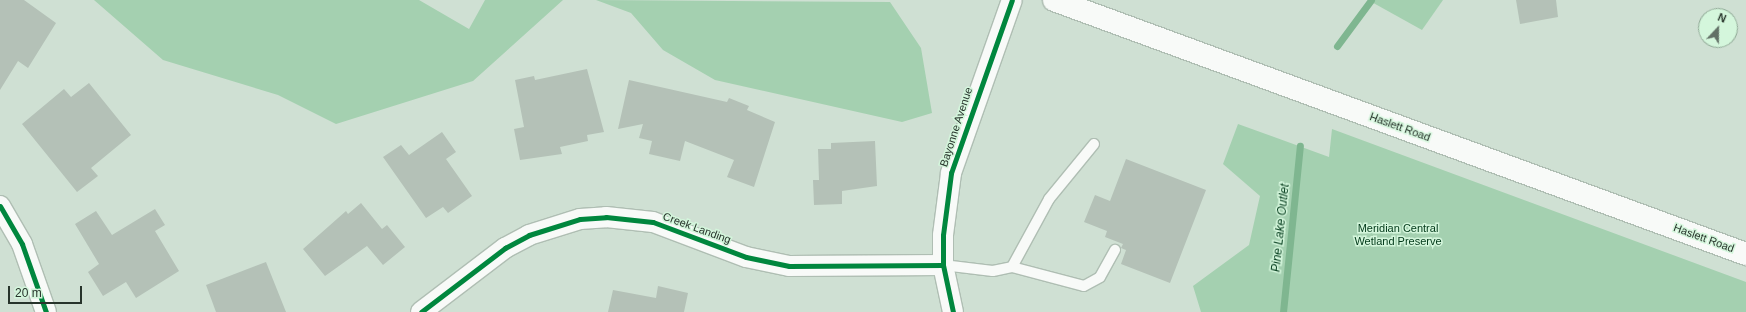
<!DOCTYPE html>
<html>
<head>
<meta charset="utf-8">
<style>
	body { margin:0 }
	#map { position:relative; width:1746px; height:312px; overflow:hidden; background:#cfe0d3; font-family:Arial,sans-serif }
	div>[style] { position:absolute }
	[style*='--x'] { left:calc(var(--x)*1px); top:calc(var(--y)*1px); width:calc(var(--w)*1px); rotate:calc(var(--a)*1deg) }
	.green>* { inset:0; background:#a4d0b0 }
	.stream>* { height:7px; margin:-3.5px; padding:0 3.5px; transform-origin:3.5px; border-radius:3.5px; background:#7fb690 }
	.building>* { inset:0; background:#b4c1b7 }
	.roads { filter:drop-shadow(1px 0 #afbeb3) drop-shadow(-1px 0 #afbeb3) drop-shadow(0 1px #afbeb3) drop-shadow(0 -1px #afbeb3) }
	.lane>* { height:10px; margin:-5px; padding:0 5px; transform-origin:5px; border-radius:5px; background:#f8faf8 }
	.street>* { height:20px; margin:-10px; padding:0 10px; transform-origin:10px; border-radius:10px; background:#f8faf8 }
	.secondary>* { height:22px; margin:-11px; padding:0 11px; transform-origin:11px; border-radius:11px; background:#f8faf8 }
	.cycleway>* { height:5px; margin:-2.5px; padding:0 2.5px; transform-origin:2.5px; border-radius:2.5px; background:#00873e }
	span { translate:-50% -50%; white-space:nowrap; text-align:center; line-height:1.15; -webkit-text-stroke:3px #d4f6dc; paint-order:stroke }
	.street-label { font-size:11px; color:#27342b }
	.park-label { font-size:11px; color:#003818 }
	.water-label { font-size:12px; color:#003919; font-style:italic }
	.north { position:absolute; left:1698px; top:8px; width:40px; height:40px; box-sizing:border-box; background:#d4f6dc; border:1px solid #8fa895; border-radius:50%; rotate:22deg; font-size:11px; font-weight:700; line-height:16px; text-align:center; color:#27342b }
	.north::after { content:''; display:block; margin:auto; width:14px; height:18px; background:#627066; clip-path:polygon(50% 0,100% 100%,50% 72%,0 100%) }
	.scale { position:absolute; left:8px; top:286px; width:74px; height:18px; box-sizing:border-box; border:2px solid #27342b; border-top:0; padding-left:5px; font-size:12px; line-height:14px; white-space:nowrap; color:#27342b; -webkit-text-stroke:3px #d4f6dc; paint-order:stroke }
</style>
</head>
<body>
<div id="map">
	<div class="green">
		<div style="clip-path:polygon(94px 0,419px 0,469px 29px,485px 0,563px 0,473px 81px,336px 124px,278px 95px,163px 60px)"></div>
		<div style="clip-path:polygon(596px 0,890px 2px,921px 48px,932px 113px,902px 122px,715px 80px,663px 50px,631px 13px)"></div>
		<div style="clip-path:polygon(1368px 0,1443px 0,1422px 30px)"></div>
		<div style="clip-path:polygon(1238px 124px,1329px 157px,1332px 129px,1746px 282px,1746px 312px,1201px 312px,1193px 286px,1249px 245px,1260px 196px,1223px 164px)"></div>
	</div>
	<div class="stream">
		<div style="--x:1337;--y:46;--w:57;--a:-53.5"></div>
		<div style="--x:1283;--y:312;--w:167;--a:-84.2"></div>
	</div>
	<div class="building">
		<div style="clip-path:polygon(0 0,24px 0,56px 23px,28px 68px,18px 61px,0 90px)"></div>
		<div style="clip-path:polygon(1516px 0,1556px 0,1558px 17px,1520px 24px)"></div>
		<div style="clip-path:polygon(587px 69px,604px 132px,587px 135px,588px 141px,560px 147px,562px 154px,520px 160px,514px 129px,524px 127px,515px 80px,534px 76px,535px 80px)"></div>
		<div style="clip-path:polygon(629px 80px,727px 102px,729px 98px,749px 106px,747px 110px,775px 122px,754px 187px,727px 177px,734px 160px,685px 141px,680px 161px,649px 154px,652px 141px,639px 138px,643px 124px,618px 129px)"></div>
		<div style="clip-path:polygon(89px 83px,131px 135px,91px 168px,98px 176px,77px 192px,22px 124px,64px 89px,71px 97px)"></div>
		<div style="clip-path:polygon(442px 132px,456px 152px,446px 159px,472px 196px,448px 213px,443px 207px,426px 218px,383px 157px,401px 145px,409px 155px)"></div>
		<div style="clip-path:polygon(875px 141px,877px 186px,842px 191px,842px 204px,814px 205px,813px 180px,819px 180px,818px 149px,831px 149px,831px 143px)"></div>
		<div style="clip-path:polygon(1126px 159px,1206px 190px,1170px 283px,1121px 264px,1126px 250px,1121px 248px,1123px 244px,1105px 237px,1107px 231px,1084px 222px,1095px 195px,1110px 201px)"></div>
		<div style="clip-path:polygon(361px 203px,382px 229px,387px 225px,405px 247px,383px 265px,367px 246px,325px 276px,303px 249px,346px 211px,348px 214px)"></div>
		<div style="clip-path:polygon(155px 209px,165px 225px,155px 231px,179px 271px,136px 298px,126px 282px,103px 296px,88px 272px,99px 264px,75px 224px,96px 211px,112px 235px)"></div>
		<div style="clip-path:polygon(266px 262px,286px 312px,216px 312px,206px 285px)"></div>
		<div style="clip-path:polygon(658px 286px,688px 293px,684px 312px,608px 312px,613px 290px,656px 298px)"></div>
	</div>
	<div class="roads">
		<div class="lane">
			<div style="--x:943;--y:265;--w:50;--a:6.8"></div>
			<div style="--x:993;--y:271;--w:19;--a:-12"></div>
			<div style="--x:1012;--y:267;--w:77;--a:-61.4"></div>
			<div style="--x:1049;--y:199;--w:71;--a:-50.7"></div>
			<div style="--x:1012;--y:267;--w:74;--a:14.8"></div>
			<div style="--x:1084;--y:286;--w:18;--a:-29"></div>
			<div style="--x:1100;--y:277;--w:31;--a:-61"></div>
		</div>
		<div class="street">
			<div style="--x:0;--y:206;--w:44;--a:59.9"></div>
			<div style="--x:22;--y:244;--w:72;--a:70.6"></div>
			<div style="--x:421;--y:312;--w:106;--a:-37.3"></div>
			<div style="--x:505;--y:248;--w:27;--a:-28"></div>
			<div style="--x:529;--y:235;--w:53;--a:-17.4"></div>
			<div style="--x:580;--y:219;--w:26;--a:-4"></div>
			<div style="--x:606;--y:217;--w:47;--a:6.1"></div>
			<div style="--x:653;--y:222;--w:99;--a:20.6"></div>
			<div style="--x:746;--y:257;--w:44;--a:11.8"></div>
			<div style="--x:789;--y:266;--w:154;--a:-0.4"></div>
			<div style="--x:953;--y:312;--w:48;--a:-102"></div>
			<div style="--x:943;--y:265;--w:30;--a:-90"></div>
			<div style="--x:943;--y:235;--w:63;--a:-82.6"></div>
			<div style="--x:951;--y:173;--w:183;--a:-70.6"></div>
		</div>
		<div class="secondary">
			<div style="--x:1054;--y:0;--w:737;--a:20.16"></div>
		</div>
	</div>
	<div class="cycleway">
		<div style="--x:0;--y:206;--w:44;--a:59.9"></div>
		<div style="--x:22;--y:244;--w:72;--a:70.6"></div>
		<div style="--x:421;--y:312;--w:106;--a:-37.3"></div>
		<div style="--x:505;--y:248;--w:27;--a:-28"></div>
		<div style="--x:529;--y:235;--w:53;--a:-17.4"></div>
		<div style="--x:580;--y:219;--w:26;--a:-4"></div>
		<div style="--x:606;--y:217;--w:47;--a:6.1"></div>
		<div style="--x:653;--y:222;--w:99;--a:20.6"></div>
		<div style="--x:746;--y:257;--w:44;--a:11.8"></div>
		<div style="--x:789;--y:266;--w:154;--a:-0.4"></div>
		<div style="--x:953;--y:312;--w:48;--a:-102"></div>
		<div style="--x:943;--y:265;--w:30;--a:-90"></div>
		<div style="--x:943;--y:235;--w:63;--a:-82.6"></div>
		<div style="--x:951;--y:173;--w:183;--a:-70.6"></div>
	</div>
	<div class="street-label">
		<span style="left:956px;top:127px;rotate:-72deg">Bayonne Avenue</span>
		<span style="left:1400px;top:127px;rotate:20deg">Haslett Road</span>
		<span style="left:697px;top:228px;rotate:20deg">Creek Landing</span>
		<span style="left:1704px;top:238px;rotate:20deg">Haslett Road</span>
	</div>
	<div class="park-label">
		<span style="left:1398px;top:235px">Meridian Central<br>Wetland Preserve</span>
	</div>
	<div class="water-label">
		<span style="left:1281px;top:228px;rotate:-84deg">Pine Lake Outlet</span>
	</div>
	<div class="north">N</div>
	<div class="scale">20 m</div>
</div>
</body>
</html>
